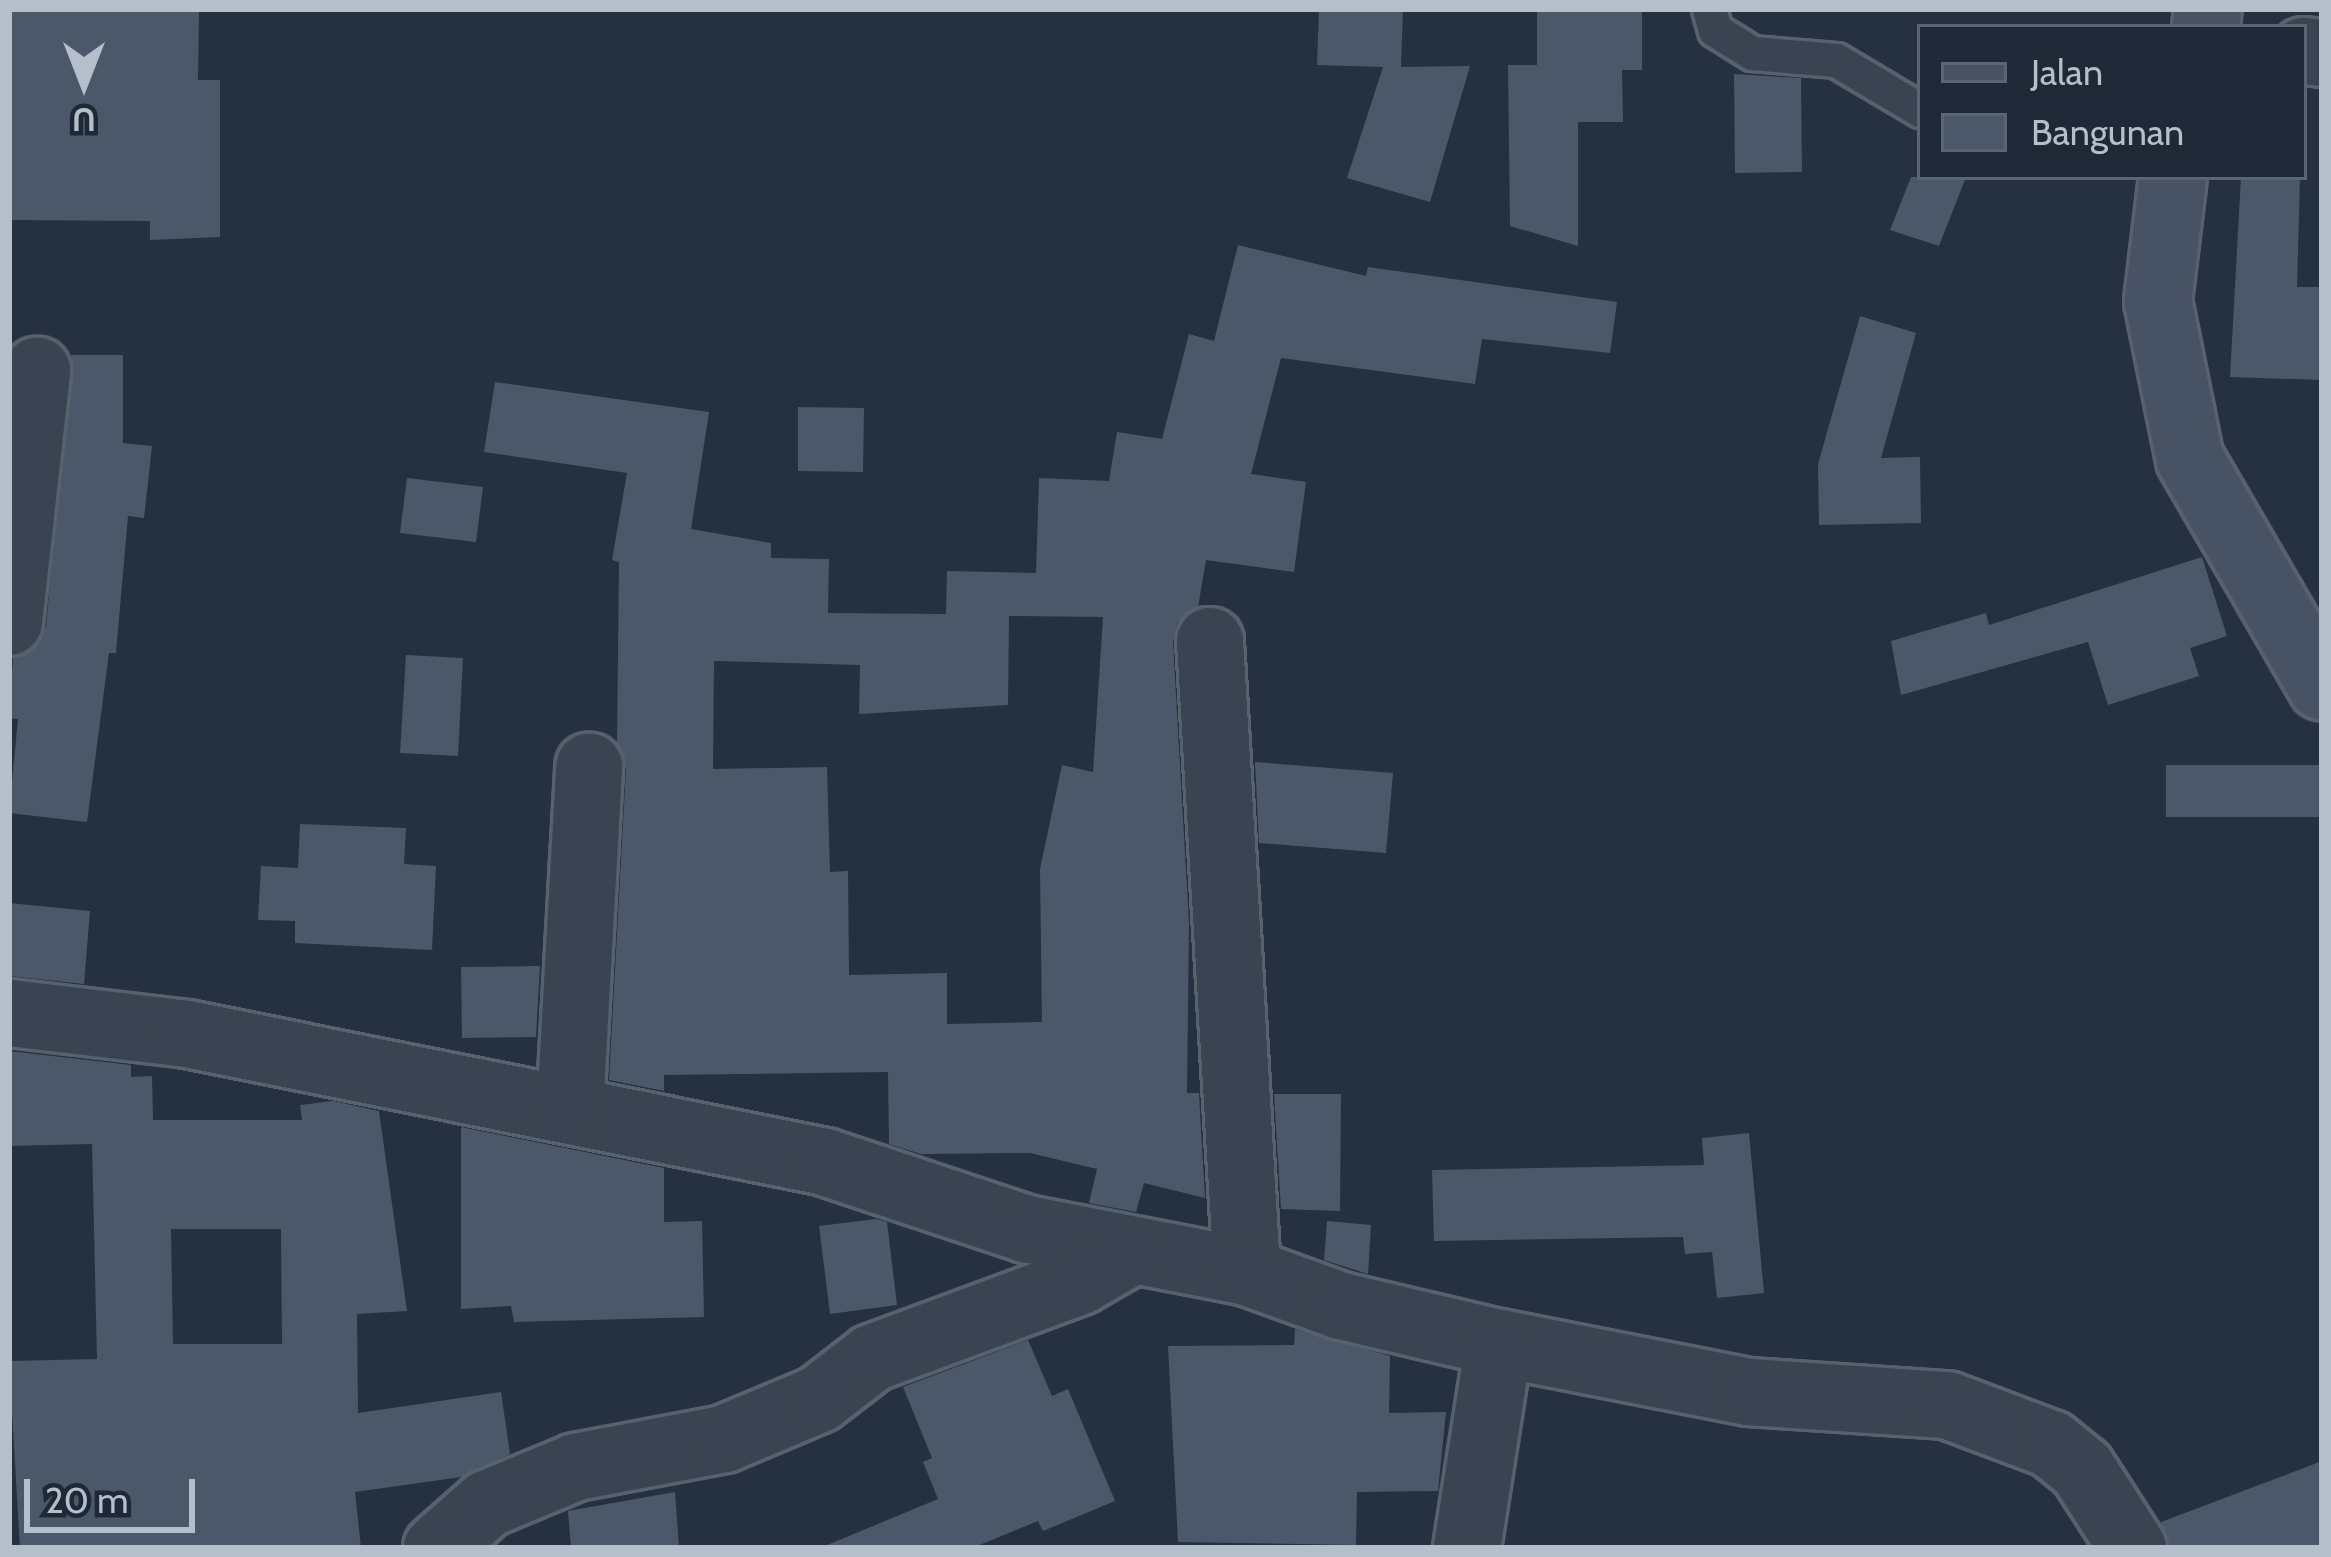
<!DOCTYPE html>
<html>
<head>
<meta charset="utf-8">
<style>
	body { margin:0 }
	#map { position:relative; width:2331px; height:1557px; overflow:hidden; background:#253141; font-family:Cabin,sans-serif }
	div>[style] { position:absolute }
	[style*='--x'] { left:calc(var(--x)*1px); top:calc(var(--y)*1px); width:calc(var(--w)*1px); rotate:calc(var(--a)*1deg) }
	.building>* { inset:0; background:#4a586a }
	.roads { filter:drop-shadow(3px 0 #57616e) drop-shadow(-3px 0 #57616e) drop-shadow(0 3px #57616e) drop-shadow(0 -3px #57616e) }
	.lane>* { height:33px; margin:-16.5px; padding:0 16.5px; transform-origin:16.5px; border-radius:16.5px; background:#394351 }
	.street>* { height:66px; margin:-33px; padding:0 33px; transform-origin:33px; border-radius:33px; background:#394351 }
	.secondary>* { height:66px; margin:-33px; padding:0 33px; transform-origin:33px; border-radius:33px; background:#475264 }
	span { translate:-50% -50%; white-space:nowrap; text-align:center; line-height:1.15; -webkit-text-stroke:12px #1e2836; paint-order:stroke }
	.frame { position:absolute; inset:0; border:12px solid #b5becb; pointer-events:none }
	.legend { position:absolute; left:1917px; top:24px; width:390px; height:156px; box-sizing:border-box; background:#1e2836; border:3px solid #5a6472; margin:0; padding:15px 21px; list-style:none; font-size:36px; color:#b5becb }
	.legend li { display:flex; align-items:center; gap:24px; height:60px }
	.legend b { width:60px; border:3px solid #5a6472 }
	.north { position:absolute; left:24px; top:24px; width:120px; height:120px; -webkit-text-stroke:9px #1e2836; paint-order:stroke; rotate:180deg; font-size:33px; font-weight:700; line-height:48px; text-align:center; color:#b5becb }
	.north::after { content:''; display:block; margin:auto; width:42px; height:54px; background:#b5becb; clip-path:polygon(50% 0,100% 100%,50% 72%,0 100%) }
	.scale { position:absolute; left:24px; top:1479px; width:171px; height:54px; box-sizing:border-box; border:6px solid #b5becb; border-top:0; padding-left:15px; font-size:36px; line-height:42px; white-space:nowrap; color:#b5becb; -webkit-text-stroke:9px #1e2836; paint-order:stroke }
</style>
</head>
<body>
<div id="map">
	<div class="building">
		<div style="clip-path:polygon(9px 9px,199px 9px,198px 80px,220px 80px,220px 237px,150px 240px,150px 221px,9px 220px)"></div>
		<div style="clip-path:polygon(1319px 9px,1403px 9px,1401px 67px,1470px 66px,1430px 202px,1347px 178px,1383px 67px,1317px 65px)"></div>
		<div style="clip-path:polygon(1537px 9px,1642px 9px,1642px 70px,1622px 70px,1623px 122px,1578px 122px,1578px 246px,1510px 226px,1508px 65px,1537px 65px)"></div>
		<div style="clip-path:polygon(1734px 74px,1801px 78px,1802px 172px,1735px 173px)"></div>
		<div style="clip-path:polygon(1911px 177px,1966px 177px,1939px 246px,1890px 230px)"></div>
		<div style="clip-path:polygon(2241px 177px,2300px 177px,2297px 287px,2322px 287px,2322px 380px,2230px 377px)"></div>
		<div style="clip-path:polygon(evenodd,1238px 245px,1366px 276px,1368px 267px,1617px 302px,1610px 353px,1482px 339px,1475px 384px,1281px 358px,1251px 474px,1306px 482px,1294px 572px,1206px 560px,1198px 607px,1177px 623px,1173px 642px,1189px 923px,1187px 1093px,1199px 1093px,1205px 1198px,1144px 1183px,1136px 1212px,1089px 1203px,1097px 1169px,1030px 1153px,921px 1154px,889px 1144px,888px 1072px,664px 1075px,664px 1091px,609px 1080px,626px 769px,617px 744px,619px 562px,612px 560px,627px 473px,484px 452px,495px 382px,709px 412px,691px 529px,771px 543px,771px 558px,829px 559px,828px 613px,946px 614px,947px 571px,1036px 573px,1039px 478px,1109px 481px,1117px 432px,1162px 439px,1189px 334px,1214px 341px,1238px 245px,1009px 616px,1103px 617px,1093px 772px,1062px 765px,1040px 869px,1042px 1022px,947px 1024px,947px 973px,849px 975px,848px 871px,830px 872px,827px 767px,713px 769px,714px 661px,860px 665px,859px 714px,1008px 705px,1009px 616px)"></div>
		<div style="clip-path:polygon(1860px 316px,1916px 333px,1881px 458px,1920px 457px,1921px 523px,1819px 525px,1818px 464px)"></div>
		<div style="clip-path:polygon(71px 355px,123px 355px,123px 443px,152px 446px,144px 518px,128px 516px,116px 653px,109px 653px,87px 822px,9px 813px,18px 719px,9px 718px,13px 658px,38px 645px,46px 626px)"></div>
		<div style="clip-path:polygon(798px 407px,864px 408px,863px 472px,798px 471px)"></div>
		<div style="clip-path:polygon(407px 478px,483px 487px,476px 542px,400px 533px)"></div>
		<div style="clip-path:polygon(2202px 557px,2227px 636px,2190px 648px,2199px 676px,2108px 705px,2088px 642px,1901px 695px,1891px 641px,1986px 613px,1989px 625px)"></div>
		<div style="clip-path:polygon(406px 655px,463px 658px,458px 756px,400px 753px)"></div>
		<div style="clip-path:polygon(1255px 762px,1393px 773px,1386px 853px,1259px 843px)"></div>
		<div style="clip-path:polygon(2166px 765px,2322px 765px,2322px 817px,2166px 817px)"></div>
		<div style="clip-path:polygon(300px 824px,406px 828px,404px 864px,436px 866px,432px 950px,295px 943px,295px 921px,258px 920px,261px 866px,298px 868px)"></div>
		<div style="clip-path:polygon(9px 903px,90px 911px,84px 984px,9px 976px)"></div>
		<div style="clip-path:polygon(540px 966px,536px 1037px,462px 1038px,461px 967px)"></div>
		<div style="clip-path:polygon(evenodd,9px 1051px,131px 1065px,131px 1077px,152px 1076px,153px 1120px,302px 1120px,300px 1105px,333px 1101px,379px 1111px,407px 1311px,357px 1314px,358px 1413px,501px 1392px,510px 1454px,461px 1477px,355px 1492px,361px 1548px,20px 1548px,9px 1361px,97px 1359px,92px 1144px,9px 1146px,9px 1051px,171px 1229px,281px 1229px,282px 1344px,173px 1344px,171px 1229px)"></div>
		<div style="clip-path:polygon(1274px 1094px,1341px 1094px,1340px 1211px,1281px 1209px)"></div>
		<div style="clip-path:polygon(461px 1127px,664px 1168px,664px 1222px,702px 1221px,704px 1317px,514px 1322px,511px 1306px,461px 1309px)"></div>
		<div style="clip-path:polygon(1749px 1133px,1764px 1293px,1717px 1298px,1712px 1252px,1685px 1254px,1683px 1237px,1434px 1241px,1432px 1170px,1704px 1165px,1702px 1138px)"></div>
		<div style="clip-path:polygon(876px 1219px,887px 1222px,897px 1305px,830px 1314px,819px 1226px)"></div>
		<div style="clip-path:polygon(1327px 1221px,1371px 1225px,1368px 1274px,1324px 1260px)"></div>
		<div style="clip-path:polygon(1295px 1329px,1390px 1356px,1389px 1413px,1446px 1412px,1438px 1491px,1357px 1492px,1356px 1545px,1178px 1542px,1168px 1346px,1294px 1345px)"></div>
		<div style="clip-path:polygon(1028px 1340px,1052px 1396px,1068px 1389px,1115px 1501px,1043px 1531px,1038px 1521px,972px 1548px,820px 1548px,938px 1499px,923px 1462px,932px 1458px,903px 1387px)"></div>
		<div style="clip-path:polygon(2322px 1461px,2322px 1548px,2170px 1548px,2161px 1522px)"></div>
		<div style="clip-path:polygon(675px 1492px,679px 1548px,571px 1548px,568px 1511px)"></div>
	</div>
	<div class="roads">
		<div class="lane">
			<div style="--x:1709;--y:9;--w:22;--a:74"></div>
			<div style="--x:1715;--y:30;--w:44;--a:31.9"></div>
			<div style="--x:1752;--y:53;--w:84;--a:4.8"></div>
			<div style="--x:1836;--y:60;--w:98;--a:30.8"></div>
		</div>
		<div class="street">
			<div style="--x:2304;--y:51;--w:18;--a:6"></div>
			<div style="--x:9;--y:622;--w:253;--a:-83.6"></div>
			<div style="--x:1210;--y:641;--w:632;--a:86.64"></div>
			<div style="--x:9;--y:1013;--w:179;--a:6.7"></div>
			<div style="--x:187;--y:1034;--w:651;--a:11.34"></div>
			<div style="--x:825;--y:1162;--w:212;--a:18.4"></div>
			<div style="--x:1026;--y:1229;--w:225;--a:11"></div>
			<div style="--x:1247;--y:1272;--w:100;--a:19.9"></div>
			<div style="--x:1341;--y:1306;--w:162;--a:13.2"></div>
			<div style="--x:1499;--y:1343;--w:255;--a:11.1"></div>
			<div style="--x:1749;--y:1392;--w:198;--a:3.8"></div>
			<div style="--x:1947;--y:1405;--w:111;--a:20.6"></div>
			<div style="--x:2051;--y:1444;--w:40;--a:39"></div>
			<div style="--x:2082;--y:1469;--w:94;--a:57.2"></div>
			<div style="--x:570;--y:1110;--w:344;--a:-86.8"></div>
			<div style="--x:437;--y:1548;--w:67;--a:-41.3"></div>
			<div style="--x:487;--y:1504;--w:96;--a:-22.6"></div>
			<div style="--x:576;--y:1467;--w:151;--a:-10.7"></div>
			<div style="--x:724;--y:1439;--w:103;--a:-22.8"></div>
			<div style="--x:819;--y:1399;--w:67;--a:-37.7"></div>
			<div style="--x:872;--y:1358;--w:222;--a:-20.3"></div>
			<div style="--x:1080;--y:1281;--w:58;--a:-30.1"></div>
			<div style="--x:1467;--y:1548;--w:207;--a:-81.1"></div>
		</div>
		<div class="secondary">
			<div style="--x:2206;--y:27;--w:18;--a:-84"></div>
			<div style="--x:2173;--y:177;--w:125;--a:96.9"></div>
			<div style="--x:2158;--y:301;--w:161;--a:78.6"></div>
			<div style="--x:2190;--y:459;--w:263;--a:59.9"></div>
		</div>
	</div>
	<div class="frame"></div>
	<ul class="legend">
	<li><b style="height:15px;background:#475264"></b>Jalan</li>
	<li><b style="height:33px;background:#4a586a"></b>Bangunan</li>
	</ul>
	<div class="north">U</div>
	<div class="scale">20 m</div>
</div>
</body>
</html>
